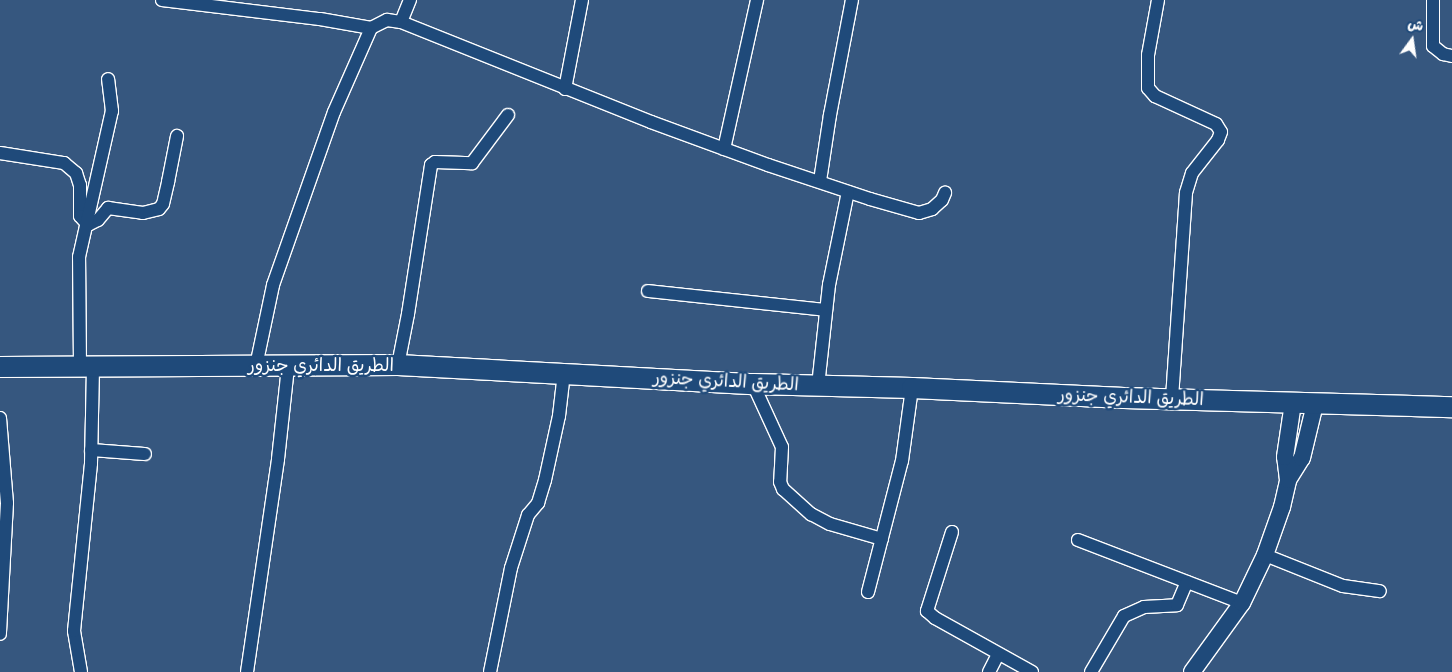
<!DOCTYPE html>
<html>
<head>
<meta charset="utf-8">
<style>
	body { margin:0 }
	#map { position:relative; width:1452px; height:672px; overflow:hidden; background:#36577f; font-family:"Balsamiq Sans","Playpen Sans Arabic",sans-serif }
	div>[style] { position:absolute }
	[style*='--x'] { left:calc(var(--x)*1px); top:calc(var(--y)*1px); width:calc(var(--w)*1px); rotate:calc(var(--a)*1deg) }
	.roads { filter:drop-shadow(1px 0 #fff) drop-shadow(-1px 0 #fff) drop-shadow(0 1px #fff) drop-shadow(0 -1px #fff) }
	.minor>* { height:12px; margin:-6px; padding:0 6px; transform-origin:6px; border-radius:6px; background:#1f4a7a }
	.tertiary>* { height:16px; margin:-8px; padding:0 8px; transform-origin:8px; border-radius:8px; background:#1f4a7a }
	.primary>* { height:20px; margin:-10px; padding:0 10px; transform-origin:10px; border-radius:10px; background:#1f4a7a }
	span { translate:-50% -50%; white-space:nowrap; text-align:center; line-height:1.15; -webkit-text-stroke:5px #1f4a7a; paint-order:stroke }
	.street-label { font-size:18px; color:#fff }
	.north { position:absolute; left:1387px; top:15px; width:50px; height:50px; -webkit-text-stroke:4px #1f4a7a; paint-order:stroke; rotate:14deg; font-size:14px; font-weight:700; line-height:20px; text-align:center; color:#fff }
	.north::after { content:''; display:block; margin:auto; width:18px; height:22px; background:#fff; clip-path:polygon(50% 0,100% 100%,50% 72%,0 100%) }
</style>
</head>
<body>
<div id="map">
	<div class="roads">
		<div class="minor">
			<div style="--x:162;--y:0;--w:159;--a:6.9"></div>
			<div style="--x:320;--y:19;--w:52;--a:10"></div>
			<div style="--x:1158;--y:0;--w:56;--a:100.3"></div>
			<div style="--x:1148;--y:55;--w:33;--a:90"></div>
			<div style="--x:1148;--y:88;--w:11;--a:49"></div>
			<div style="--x:1155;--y:96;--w:67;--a:24.7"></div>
			<div style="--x:1216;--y:124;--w:9;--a:58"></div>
			<div style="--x:1221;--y:132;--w:9;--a:111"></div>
			<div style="--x:1218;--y:140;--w:42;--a:128.2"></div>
			<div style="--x:1192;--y:173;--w:21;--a:107"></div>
			<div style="--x:1186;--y:193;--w:207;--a:93.9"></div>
			<div style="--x:1433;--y:0;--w:46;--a:90"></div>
			<div style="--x:1433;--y:46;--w:13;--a:39"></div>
			<div style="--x:1443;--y:54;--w:9;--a:13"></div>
			<div style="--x:401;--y:22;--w:269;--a:21.8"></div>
			<div style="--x:651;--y:122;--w:125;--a:20.2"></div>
			<div style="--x:768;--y:165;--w:108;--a:18.4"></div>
			<div style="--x:870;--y:199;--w:51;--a:15.9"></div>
			<div style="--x:919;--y:213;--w:14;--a:-17"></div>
			<div style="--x:932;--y:209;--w:13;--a:-42"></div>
			<div style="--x:942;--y:200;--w:8;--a:-67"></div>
			<div style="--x:565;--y:89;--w:91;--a:-79.2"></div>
			<div style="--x:724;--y:149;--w:153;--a:-77.5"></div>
			<div style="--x:0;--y:153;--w:65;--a:8.9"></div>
			<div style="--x:64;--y:163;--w:16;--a:40"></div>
			<div style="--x:76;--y:173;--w:13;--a:72"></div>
			<div style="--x:80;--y:185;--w:31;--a:90"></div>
			<div style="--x:80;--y:216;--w:12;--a:48"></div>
			<div style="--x:88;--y:225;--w:11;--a:-27"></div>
			<div style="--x:98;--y:220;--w:16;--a:-50"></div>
			<div style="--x:108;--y:208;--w:35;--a:8"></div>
			<div style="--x:143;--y:213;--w:16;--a:-14"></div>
			<div style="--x:159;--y:209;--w:6;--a:-51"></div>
			<div style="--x:163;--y:204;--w:23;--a:-77"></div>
			<div style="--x:168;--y:182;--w:47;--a:-78.9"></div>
			<div style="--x:820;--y:181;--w:67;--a:-81.4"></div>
			<div style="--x:830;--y:115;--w:117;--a:-79.2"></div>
			<div style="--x:648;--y:291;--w:179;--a:6.1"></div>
			<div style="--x:398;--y:365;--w:52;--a:-78.9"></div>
			<div style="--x:408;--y:314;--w:151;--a:-81.2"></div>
			<div style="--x:431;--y:165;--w:5;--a:-37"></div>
			<div style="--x:435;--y:162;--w:37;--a:2"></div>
			<div style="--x:472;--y:163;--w:60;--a:-53.1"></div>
			<div style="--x:80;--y:366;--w:109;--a:-90.5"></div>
			<div style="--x:79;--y:257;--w:150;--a:-77.3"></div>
			<div style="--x:112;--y:111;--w:32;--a:-97"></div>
			<div style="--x:256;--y:366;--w:83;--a:-78.1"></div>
			<div style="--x:273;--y:285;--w:183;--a:-70.6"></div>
			<div style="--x:334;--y:112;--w:92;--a:-66.2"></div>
			<div style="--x:371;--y:28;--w:18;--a:-27"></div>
			<div style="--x:387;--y:20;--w:14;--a:8"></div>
			<div style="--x:401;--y:22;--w:24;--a:-68"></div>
			<div style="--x:753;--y:384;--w:69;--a:65.3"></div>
			<div style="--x:782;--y:447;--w:35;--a:93"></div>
			<div style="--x:780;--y:482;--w:8;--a:67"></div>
			<div style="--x:783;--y:489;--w:38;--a:42"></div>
			<div style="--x:811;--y:514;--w:21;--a:28"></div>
			<div style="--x:830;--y:524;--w:54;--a:16.1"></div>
			<div style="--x:818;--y:386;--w:102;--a:-83.8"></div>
			<div style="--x:829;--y:285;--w:95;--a:-78.5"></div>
			<div style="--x:0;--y:418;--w:85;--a:85.3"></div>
			<div style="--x:7;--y:503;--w:131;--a:93.1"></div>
			<div style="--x:91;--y:450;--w:54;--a:4.2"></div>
			<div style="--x:952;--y:532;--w:83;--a:107.6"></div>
			<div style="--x:927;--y:611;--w:11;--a:41"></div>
			<div style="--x:935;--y:618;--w:111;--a:29.1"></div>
			<div style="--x:1078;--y:540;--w:176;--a:21"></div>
			<div style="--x:1265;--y:555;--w:84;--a:21.7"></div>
			<div style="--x:1343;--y:586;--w:37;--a:8"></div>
			<div style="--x:868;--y:592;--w:135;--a:-75.5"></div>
			<div style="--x:902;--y:461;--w:74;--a:-82.2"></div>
			<div style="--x:81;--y:672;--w:42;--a:-99.7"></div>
			<div style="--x:74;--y:631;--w:169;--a:-84.2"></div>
			<div style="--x:91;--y:463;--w:97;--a:-88.8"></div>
			<div style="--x:247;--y:672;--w:215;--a:-81.7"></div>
			<div style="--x:278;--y:459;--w:93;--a:-83.8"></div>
			<div style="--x:490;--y:672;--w:106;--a:-78.6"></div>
			<div style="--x:511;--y:568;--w:56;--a:-72.2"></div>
			<div style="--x:528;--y:515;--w:16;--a:-50"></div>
			<div style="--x:538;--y:503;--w:24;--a:-73"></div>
			<div style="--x:545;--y:480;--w:66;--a:-77.7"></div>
			<div style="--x:559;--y:416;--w:43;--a:-83.4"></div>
			<div style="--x:989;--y:672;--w:20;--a:-63"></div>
			<div style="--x:1091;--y:672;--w:65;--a:-59.5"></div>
			<div style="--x:1124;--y:616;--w:22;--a:-24"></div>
			<div style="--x:1144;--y:607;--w:33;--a:-3"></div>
			<div style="--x:1177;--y:605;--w:25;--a:-67"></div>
		</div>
		<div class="tertiary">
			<div style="--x:1288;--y:480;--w:23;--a:-97"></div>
			<div style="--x:1285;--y:457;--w:55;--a:-81.6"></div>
			<div style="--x:1192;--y:672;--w:85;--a:-54.1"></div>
			<div style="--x:1242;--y:603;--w:53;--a:-64.4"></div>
			<div style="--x:1265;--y:555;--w:51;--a:-70.5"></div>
			<div style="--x:1282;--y:507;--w:28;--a:-77"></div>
			<div style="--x:1288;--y:480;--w:26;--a:-58"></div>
			<div style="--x:1302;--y:458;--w:56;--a:-76.5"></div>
		</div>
		<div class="primary">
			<div style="--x:0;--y:367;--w:398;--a:-0.3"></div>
			<div style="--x:398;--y:365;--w:356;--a:3.1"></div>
			<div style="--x:753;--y:384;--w:159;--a:1.4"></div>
			<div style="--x:912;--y:388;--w:212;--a:2.7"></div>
			<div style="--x:1124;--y:398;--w:328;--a:1.6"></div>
		</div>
	</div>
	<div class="street-label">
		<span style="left:321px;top:366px">الطريق الدائري جنزور</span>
		<span style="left:726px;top:382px;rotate:3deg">الطريق الدائري جنزور</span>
		<span style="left:1131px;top:398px;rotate:2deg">الطريق الدائري جنزور</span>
	</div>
	<div class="north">ش</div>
</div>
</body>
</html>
